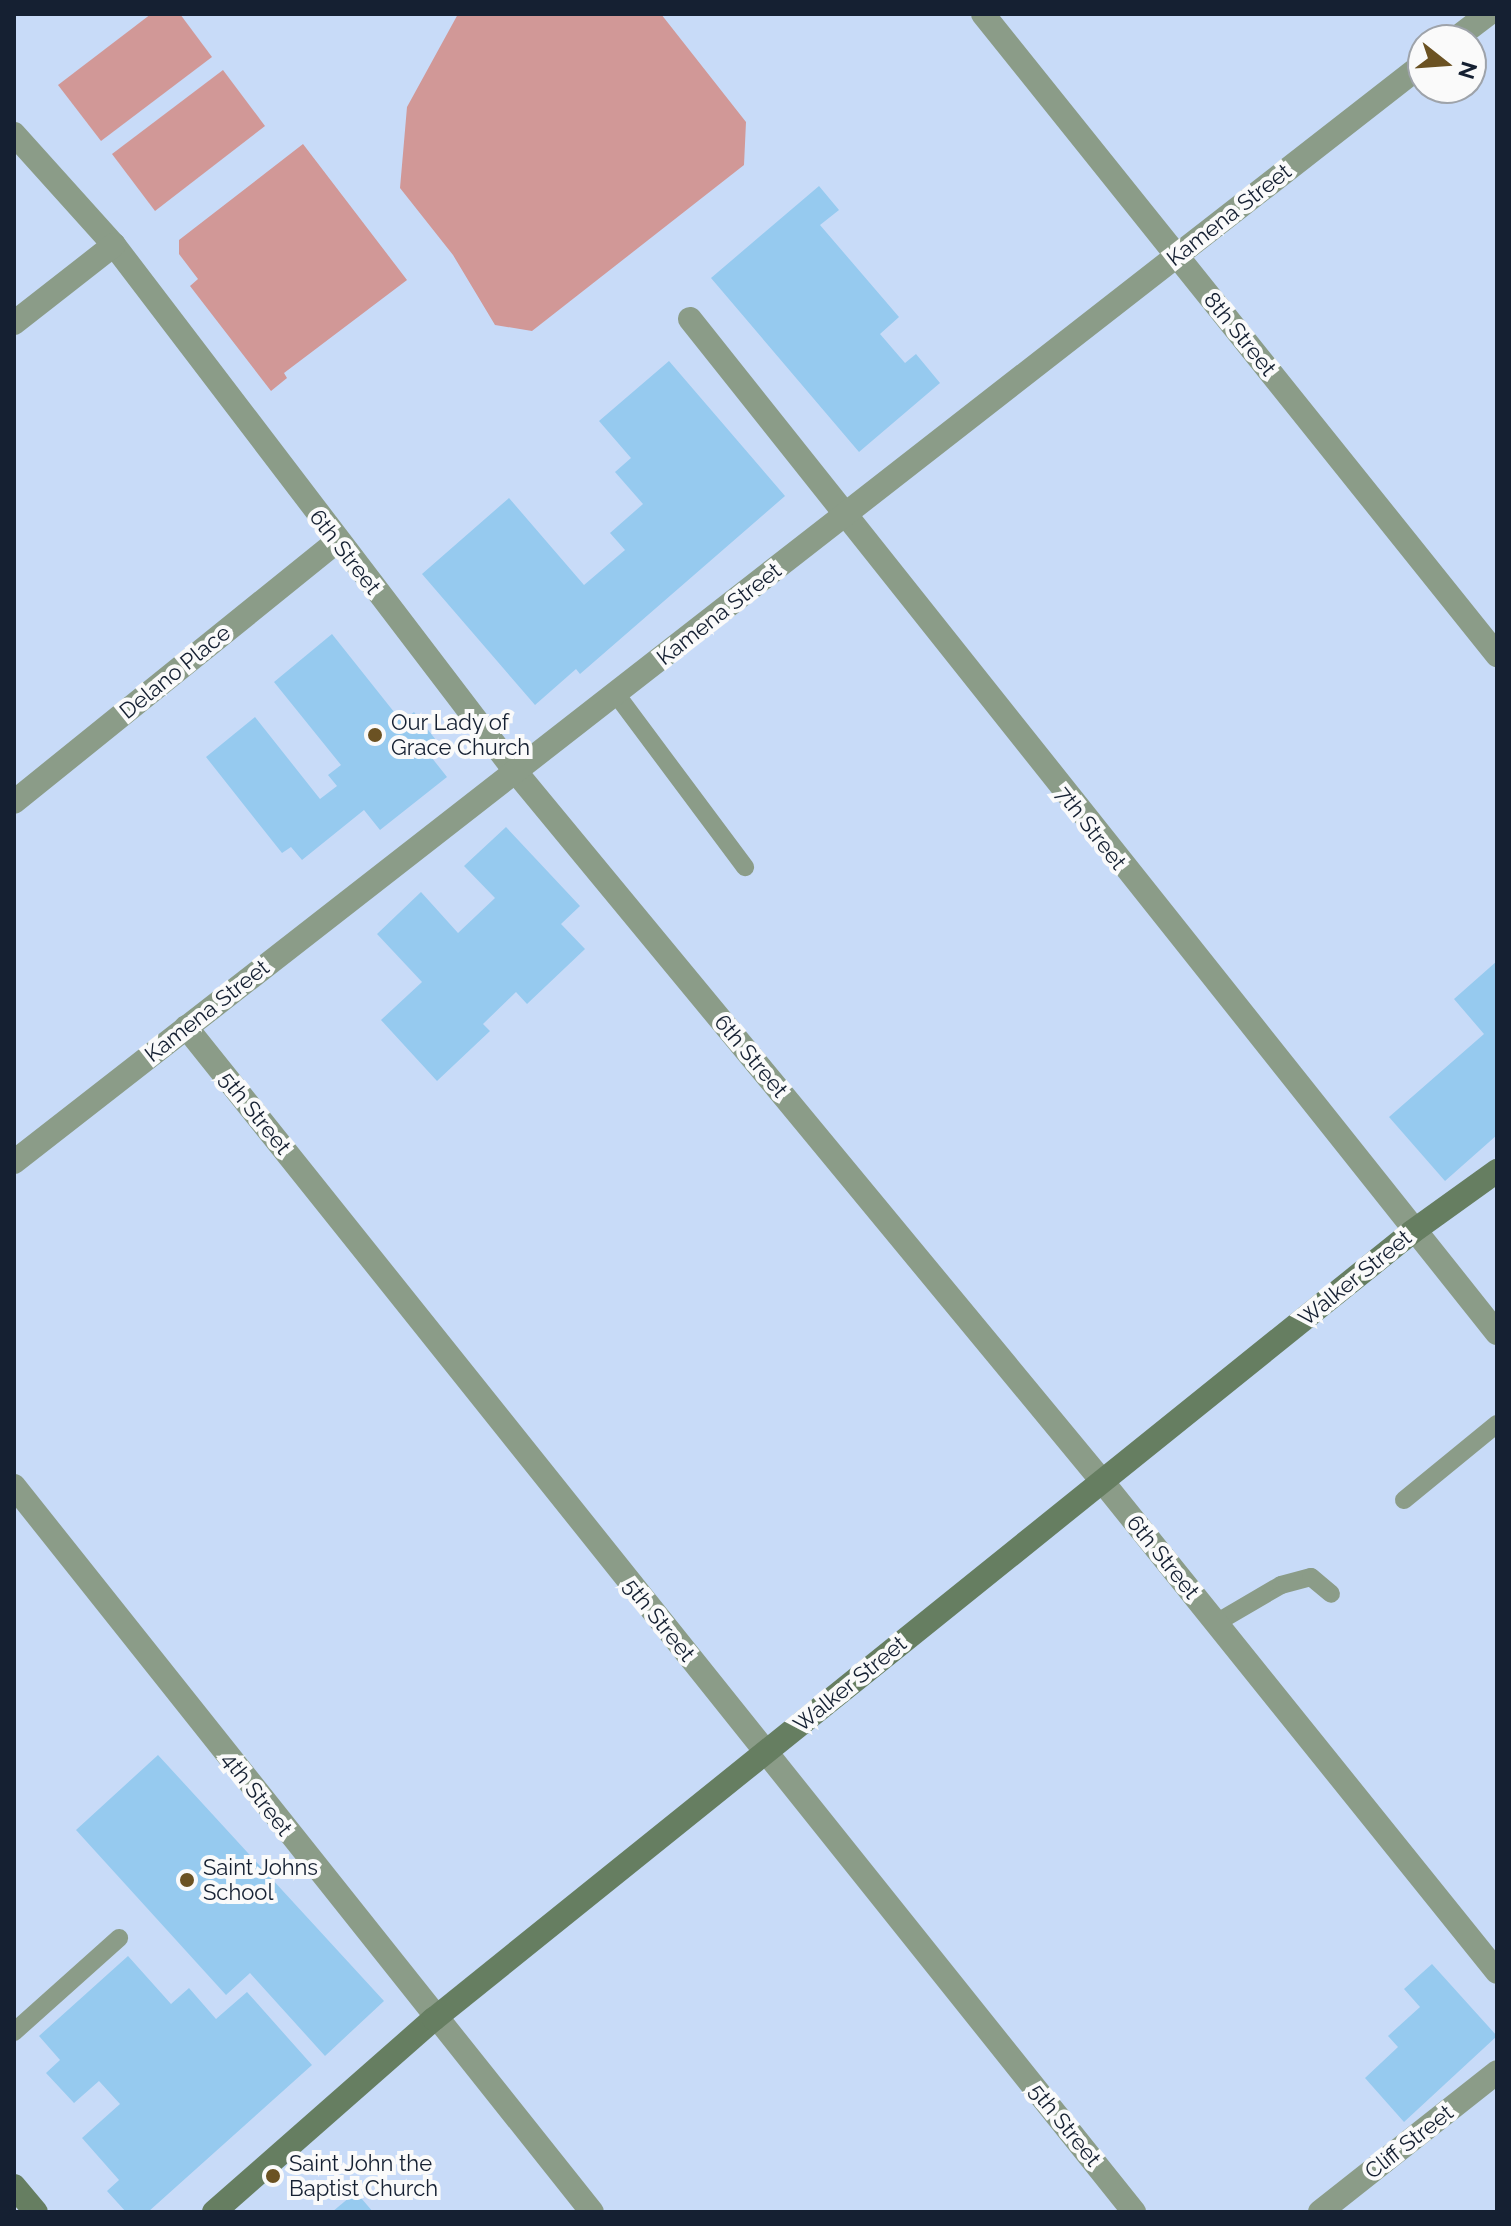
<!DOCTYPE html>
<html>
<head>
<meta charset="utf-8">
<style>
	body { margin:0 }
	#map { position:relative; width:1511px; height:2226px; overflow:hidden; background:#c8dbf8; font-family:Raleway,sans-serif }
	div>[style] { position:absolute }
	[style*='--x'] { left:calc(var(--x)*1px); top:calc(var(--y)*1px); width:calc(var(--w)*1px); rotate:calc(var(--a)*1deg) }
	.green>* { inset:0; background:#d19897 }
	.building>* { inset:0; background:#96caef }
	.lane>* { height:18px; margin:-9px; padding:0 9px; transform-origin:9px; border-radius:9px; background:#8b9c88 }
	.street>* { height:24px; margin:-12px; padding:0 12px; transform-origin:12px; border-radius:12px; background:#8b9c88 }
	.secondary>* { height:24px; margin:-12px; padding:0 12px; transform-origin:12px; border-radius:12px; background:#667e61 }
	.dots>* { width:22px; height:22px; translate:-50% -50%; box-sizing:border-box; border:4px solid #fafafa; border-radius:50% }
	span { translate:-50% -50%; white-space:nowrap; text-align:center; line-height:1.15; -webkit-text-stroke:8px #fafafa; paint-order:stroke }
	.street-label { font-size:22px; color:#152032 }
	.poi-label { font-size:22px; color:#152032 }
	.left { translate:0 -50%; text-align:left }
	.frame { position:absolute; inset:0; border:16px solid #152032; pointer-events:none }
	.north { position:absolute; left:1407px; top:24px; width:80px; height:80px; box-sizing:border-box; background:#fafafa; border:2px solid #9ea3aa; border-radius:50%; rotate:107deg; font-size:22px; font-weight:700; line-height:32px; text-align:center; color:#152032 }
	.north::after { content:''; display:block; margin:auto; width:28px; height:36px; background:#6b5223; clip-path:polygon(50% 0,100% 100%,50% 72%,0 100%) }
</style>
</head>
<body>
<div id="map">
	<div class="green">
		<div style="clip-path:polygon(151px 14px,180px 14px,212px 57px,101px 141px,58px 85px)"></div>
		<div style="clip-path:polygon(458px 14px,661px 14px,746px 122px,744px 165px,532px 331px,495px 325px,453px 255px,400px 188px,407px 107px)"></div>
		<div style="clip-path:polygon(223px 70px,265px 126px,155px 211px,112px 154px)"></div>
		<div style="clip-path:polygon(303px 144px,407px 280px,284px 373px,287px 378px,271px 391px,190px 286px,198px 279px,179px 254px,179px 240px)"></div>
	</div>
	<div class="building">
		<div style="clip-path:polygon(819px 186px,839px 210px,820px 225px,899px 317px,880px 334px,905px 363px,916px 354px,940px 383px,859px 452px,711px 278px)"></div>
		<div style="clip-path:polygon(669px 361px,785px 496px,580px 674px,576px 669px,535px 705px,422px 574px,509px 498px,584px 585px,625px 550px,610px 533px,643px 504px,615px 472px,631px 458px,599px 421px)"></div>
		<div style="clip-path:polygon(332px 634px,402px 722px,414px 712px,443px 749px,432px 758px,447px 777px,380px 830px,364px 810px,302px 860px,291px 847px,282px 853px,206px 757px,255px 717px,320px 799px,337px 786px,328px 775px,341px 765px,274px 682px)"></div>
		<div style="clip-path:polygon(506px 827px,580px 906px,561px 924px,585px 949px,527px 1004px,516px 992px,483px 1024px,490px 1031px,437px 1081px,381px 1020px,422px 982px,377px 934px,421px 892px,458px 933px,495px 898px,464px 866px)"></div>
		<div style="clip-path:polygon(1497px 961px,1497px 1135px,1445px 1181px,1389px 1117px,1484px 1034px,1454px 999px)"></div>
		<div style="clip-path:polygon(158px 1755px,384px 2001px,325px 2056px,250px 1973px,226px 1995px,76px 1830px)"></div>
		<div style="clip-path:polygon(128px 1956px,171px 2004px,189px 1988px,216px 2019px,247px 1992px,312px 2065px,148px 2212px,126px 2212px,107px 2191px,119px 2180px,82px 2138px,120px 2104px,99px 2081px,74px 2103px,46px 2073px,60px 2060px,39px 2036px)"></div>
		<div style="clip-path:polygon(1432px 1964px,1497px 2036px,1404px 2122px,1365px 2078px,1398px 2047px,1388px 2036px,1420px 2007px,1404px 1989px)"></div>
		<div style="clip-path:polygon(356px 2192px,373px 2212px,332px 2212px)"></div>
	</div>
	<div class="lane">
		<div style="--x:616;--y:694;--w:216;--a:53.3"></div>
		<div style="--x:1404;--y:1500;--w:120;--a:-39.3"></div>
		<div style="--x:1216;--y:1623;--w:75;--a:-30.3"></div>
		<div style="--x:1281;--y:1585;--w:31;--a:-15"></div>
		<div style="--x:1311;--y:1577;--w:26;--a:40"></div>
		<div style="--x:14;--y:2032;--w:141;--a:-41.8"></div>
	</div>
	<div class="street">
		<div style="--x:983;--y:14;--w:822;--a:51.27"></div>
		<div style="--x:1454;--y:40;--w:43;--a:-37.4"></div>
		<div style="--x:14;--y:134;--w:149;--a:48"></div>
		<div style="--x:114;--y:245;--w:661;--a:52.68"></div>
		<div style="--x:515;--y:771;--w:921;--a:50.42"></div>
		<div style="--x:1102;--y:1481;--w:630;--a:51.18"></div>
		<div style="--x:690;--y:319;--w:1296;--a:51.49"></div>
		<div style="--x:14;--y:323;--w:127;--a:-38"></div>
		<div style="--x:14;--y:802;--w:414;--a:-38.9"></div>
		<div style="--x:186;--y:1027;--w:1518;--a:51.34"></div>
		<div style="--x:14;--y:1162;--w:1786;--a:-37.93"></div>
		<div style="--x:14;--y:1486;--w:928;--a:51.48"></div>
		<div style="--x:1320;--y:2212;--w:226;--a:-38.3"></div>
	</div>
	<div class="secondary">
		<div style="--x:14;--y:2186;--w:34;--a:50"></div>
		<div style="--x:214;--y:2212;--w:293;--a:-41.3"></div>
		<div style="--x:434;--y:2019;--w:1255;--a:-38.82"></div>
		<div style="--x:1412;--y:1232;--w:105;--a:-35.7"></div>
	</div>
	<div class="dots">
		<div style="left:375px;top:735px;background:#6b5223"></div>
		<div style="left:187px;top:1880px;background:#6b5223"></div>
		<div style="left:273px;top:2176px;background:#6b5223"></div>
	</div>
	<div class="street-label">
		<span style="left:1229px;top:215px;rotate:-38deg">Kamena Street</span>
		<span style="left:1240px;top:334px;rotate:51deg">8th Street</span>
		<span style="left:345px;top:552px;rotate:52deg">6th Street</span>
		<span style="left:719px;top:614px;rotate:-38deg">Kamena Street</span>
		<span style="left:175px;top:672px;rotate:-39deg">Delano Place</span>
		<span style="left:1091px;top:828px;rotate:52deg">7th Street</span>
		<span style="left:207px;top:1011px;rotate:-38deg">Kamena Street</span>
		<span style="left:751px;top:1056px;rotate:50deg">6th Street</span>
		<span style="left:255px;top:1113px;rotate:51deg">5th Street</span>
		<span style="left:1355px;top:1278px;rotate:-39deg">Walker Street</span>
		<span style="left:1163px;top:1557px;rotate:51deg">6th Street</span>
		<span style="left:659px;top:1620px;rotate:51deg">5th Street</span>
		<span style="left:850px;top:1684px;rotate:-39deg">Walker Street</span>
		<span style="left:257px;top:1794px;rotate:52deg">4th Street</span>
		<span style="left:1065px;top:2125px;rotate:51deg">5th Street</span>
		<span style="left:1409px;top:2142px;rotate:-38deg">Cliff Street</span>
	</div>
	<div class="poi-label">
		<span class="left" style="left:391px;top:735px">Our Lady of<br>Grace Church</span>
		<span class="left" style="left:203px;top:1880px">Saint Johns<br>School</span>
		<span class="left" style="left:289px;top:2176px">Saint John the<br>Baptist Church</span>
	</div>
	<div class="frame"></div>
	<div class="north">N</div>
</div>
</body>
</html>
